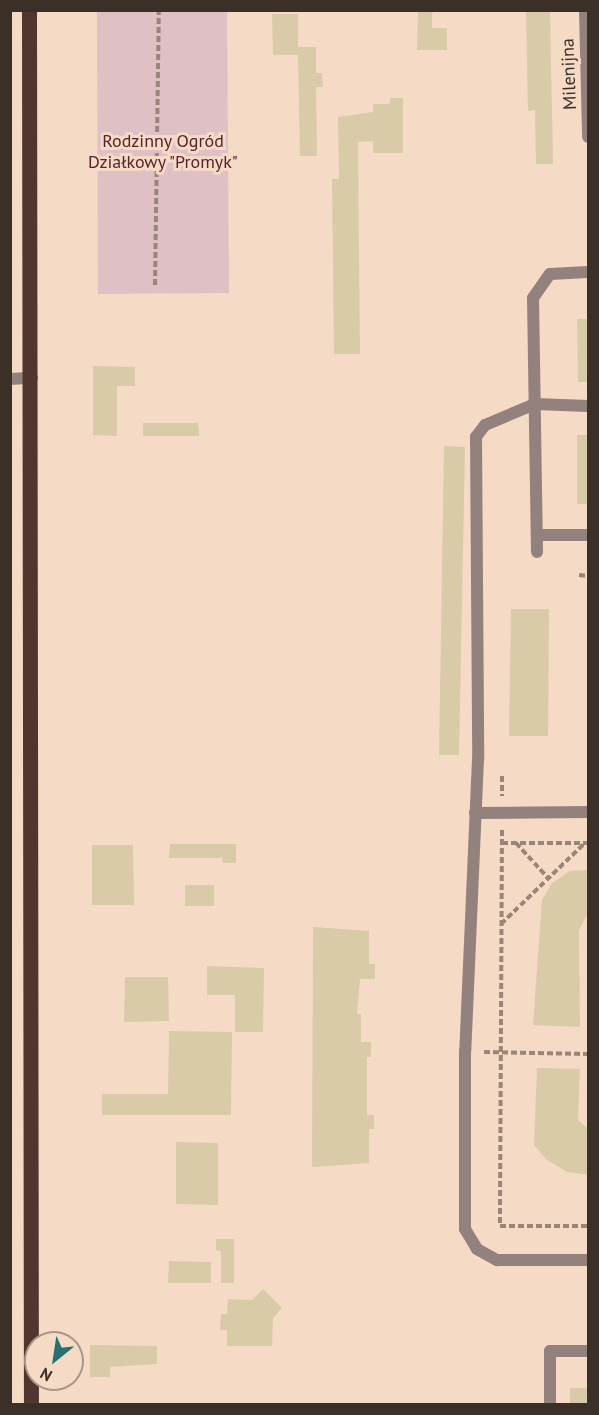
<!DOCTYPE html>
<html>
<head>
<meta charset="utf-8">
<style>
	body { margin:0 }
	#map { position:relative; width:599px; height:1415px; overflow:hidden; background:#f5dac5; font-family:"PT Sans",sans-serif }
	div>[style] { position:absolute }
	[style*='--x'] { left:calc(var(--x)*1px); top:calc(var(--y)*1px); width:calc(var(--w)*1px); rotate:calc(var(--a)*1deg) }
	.green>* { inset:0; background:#dec0c5 }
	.building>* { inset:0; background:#d9caa8 }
	.path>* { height:4px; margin-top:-2px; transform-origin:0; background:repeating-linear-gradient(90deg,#998678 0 6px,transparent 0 9px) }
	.service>* { height:12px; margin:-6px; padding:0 6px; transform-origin:6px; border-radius:6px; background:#92817d }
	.minor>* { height:12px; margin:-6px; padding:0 6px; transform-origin:6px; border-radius:6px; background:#92817d }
	.primary>* { height:15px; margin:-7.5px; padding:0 7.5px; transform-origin:7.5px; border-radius:7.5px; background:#513630 }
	span { translate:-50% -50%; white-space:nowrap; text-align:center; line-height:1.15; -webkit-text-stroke:6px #f5dac5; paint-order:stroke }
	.street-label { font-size:18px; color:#3a3028 }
	.park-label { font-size:18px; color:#56222f }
	.frame { position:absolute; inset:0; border:12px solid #3a3028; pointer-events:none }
	.north { position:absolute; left:24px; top:1331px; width:60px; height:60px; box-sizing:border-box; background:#f5dac5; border:2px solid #aa9686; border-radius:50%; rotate:210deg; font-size:16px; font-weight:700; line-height:24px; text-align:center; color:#3a3028 }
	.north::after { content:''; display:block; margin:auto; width:21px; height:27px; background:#277171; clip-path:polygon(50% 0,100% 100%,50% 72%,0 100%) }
</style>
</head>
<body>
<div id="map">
	<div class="green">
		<div style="clip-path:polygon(97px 11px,227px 11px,229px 293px,98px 294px)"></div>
	</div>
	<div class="building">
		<div style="clip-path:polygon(418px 10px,437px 10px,432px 13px,432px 28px,447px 28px,447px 50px,417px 50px)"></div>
		<div style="clip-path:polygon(526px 10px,550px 10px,553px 164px,536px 164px,535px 110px,528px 111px)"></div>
		<div style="clip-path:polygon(272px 14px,298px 14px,298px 47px,316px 47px,316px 73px,322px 73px,323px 87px,316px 87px,317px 156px,300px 156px,298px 55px,273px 55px)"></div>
		<div style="clip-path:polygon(390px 98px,403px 98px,403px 153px,373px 153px,373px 141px,358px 142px,360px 354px,334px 354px,332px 179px,339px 179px,338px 117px,373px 112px,373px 104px,390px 104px)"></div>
		<div style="clip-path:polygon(577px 319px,588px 319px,588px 382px,578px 382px)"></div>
		<div style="clip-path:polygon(93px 366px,135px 367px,135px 386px,117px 386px,117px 436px,93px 435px)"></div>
		<div style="clip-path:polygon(143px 423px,198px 423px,199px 436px,143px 436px)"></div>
		<div style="clip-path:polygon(577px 435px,588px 435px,588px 504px,577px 504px)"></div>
		<div style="clip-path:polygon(444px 446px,465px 447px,459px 755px,439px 755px)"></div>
		<div style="clip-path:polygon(511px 609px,549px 609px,548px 736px,509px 736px)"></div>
		<div style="clip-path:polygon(170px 844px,236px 844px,236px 863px,223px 863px,221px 854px,221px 858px,169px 858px)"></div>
		<div style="clip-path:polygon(92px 845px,133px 845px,134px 905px,92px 905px)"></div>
		<div style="clip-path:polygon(588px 870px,588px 913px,579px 930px,580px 1027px,533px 1025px,542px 900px,552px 883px,570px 871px)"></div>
		<div style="clip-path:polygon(185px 885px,214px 885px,214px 906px,185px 906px)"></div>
		<div style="clip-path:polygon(313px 927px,369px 931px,369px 964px,375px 964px,375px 979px,360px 979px,357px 1014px,361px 1014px,361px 1042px,371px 1042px,371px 1057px,367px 1057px,367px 1115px,374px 1115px,374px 1129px,369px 1129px,369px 1163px,312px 1167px)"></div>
		<div style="clip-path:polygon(207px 966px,264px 968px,263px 1032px,235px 1032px,235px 995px,207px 995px)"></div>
		<div style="clip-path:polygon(125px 977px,168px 977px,169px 1021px,124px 1022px)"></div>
		<div style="clip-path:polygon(169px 1031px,232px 1032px,231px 1115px,102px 1115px,102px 1094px,168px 1094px)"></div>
		<div style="clip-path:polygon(537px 1068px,580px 1069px,578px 1120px,588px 1129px,588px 1175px,567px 1172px,547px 1160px,534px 1145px)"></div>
		<div style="clip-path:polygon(176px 1142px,218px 1143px,218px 1205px,176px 1204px)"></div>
		<div style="clip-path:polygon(216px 1239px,234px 1239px,234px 1283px,221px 1283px,221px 1251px,216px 1250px)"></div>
		<div style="clip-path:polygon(169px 1261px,211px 1262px,211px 1283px,168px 1283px)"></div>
		<div style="clip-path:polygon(263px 1289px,282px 1308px,273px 1318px,272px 1346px,227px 1346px,227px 1330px,220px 1330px,221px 1314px,227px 1314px,228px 1299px,252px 1300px)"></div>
		<div style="clip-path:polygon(90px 1345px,157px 1346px,157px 1364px,110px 1367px,110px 1377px,90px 1377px)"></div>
		<div style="clip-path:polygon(570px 1388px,588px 1388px,588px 1404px,570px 1404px)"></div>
	</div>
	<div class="path">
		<div style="--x:155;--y:285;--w:275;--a:-89.2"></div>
		<div style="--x:579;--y:575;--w:9;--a:6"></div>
		<div style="--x:502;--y:776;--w:20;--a:90"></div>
		<div style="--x:502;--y:830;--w:396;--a:90.3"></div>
		<div style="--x:500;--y:1226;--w:88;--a:0"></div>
		<div style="--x:502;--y:843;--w:86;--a:0"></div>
		<div style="--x:516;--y:843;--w:47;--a:47.6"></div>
		<div style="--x:501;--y:924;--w:117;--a:-44"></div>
		<div style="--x:484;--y:1052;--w:104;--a:1.1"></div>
	</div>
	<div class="service">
		<div style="--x:585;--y:10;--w:127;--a:88.6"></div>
		<div style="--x:535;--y:404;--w:54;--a:157.2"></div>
		<div style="--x:485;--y:425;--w:15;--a:127"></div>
		<div style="--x:476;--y:437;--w:322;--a:89.6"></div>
		<div style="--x:478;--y:759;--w:292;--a:92.5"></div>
		<div style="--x:465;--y:1051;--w:178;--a:90"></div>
		<div style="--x:465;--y:1229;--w:23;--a:59"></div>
		<div style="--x:477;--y:1249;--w:23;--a:29"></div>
		<div style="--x:497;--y:1260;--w:91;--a:0"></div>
		<div style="--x:537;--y:535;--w:51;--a:0"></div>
		<div style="--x:537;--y:552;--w:254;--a:-90.9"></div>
		<div style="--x:533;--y:298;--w:29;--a:-55"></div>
		<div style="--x:550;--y:274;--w:38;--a:-3"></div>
		<div style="--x:475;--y:813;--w:113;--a:-0.5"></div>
		<div style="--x:550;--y:1404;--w:53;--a:-90"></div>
		<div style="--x:550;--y:1351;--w:38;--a:0"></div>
	</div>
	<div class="minor">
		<div style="--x:10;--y:379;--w:22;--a:-3"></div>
		<div style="--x:535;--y:404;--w:53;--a:2.2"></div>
	</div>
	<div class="primary">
		<div style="--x:29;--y:10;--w:1394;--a:89.92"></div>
	</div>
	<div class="street-label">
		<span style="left:569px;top:74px;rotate:-92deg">Milenijna</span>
	</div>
	<div class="park-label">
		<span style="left:163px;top:152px">Rodzinny Ogród<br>Działkowy "Promyk"</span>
	</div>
	<div class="frame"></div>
	<div class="north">N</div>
</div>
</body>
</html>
